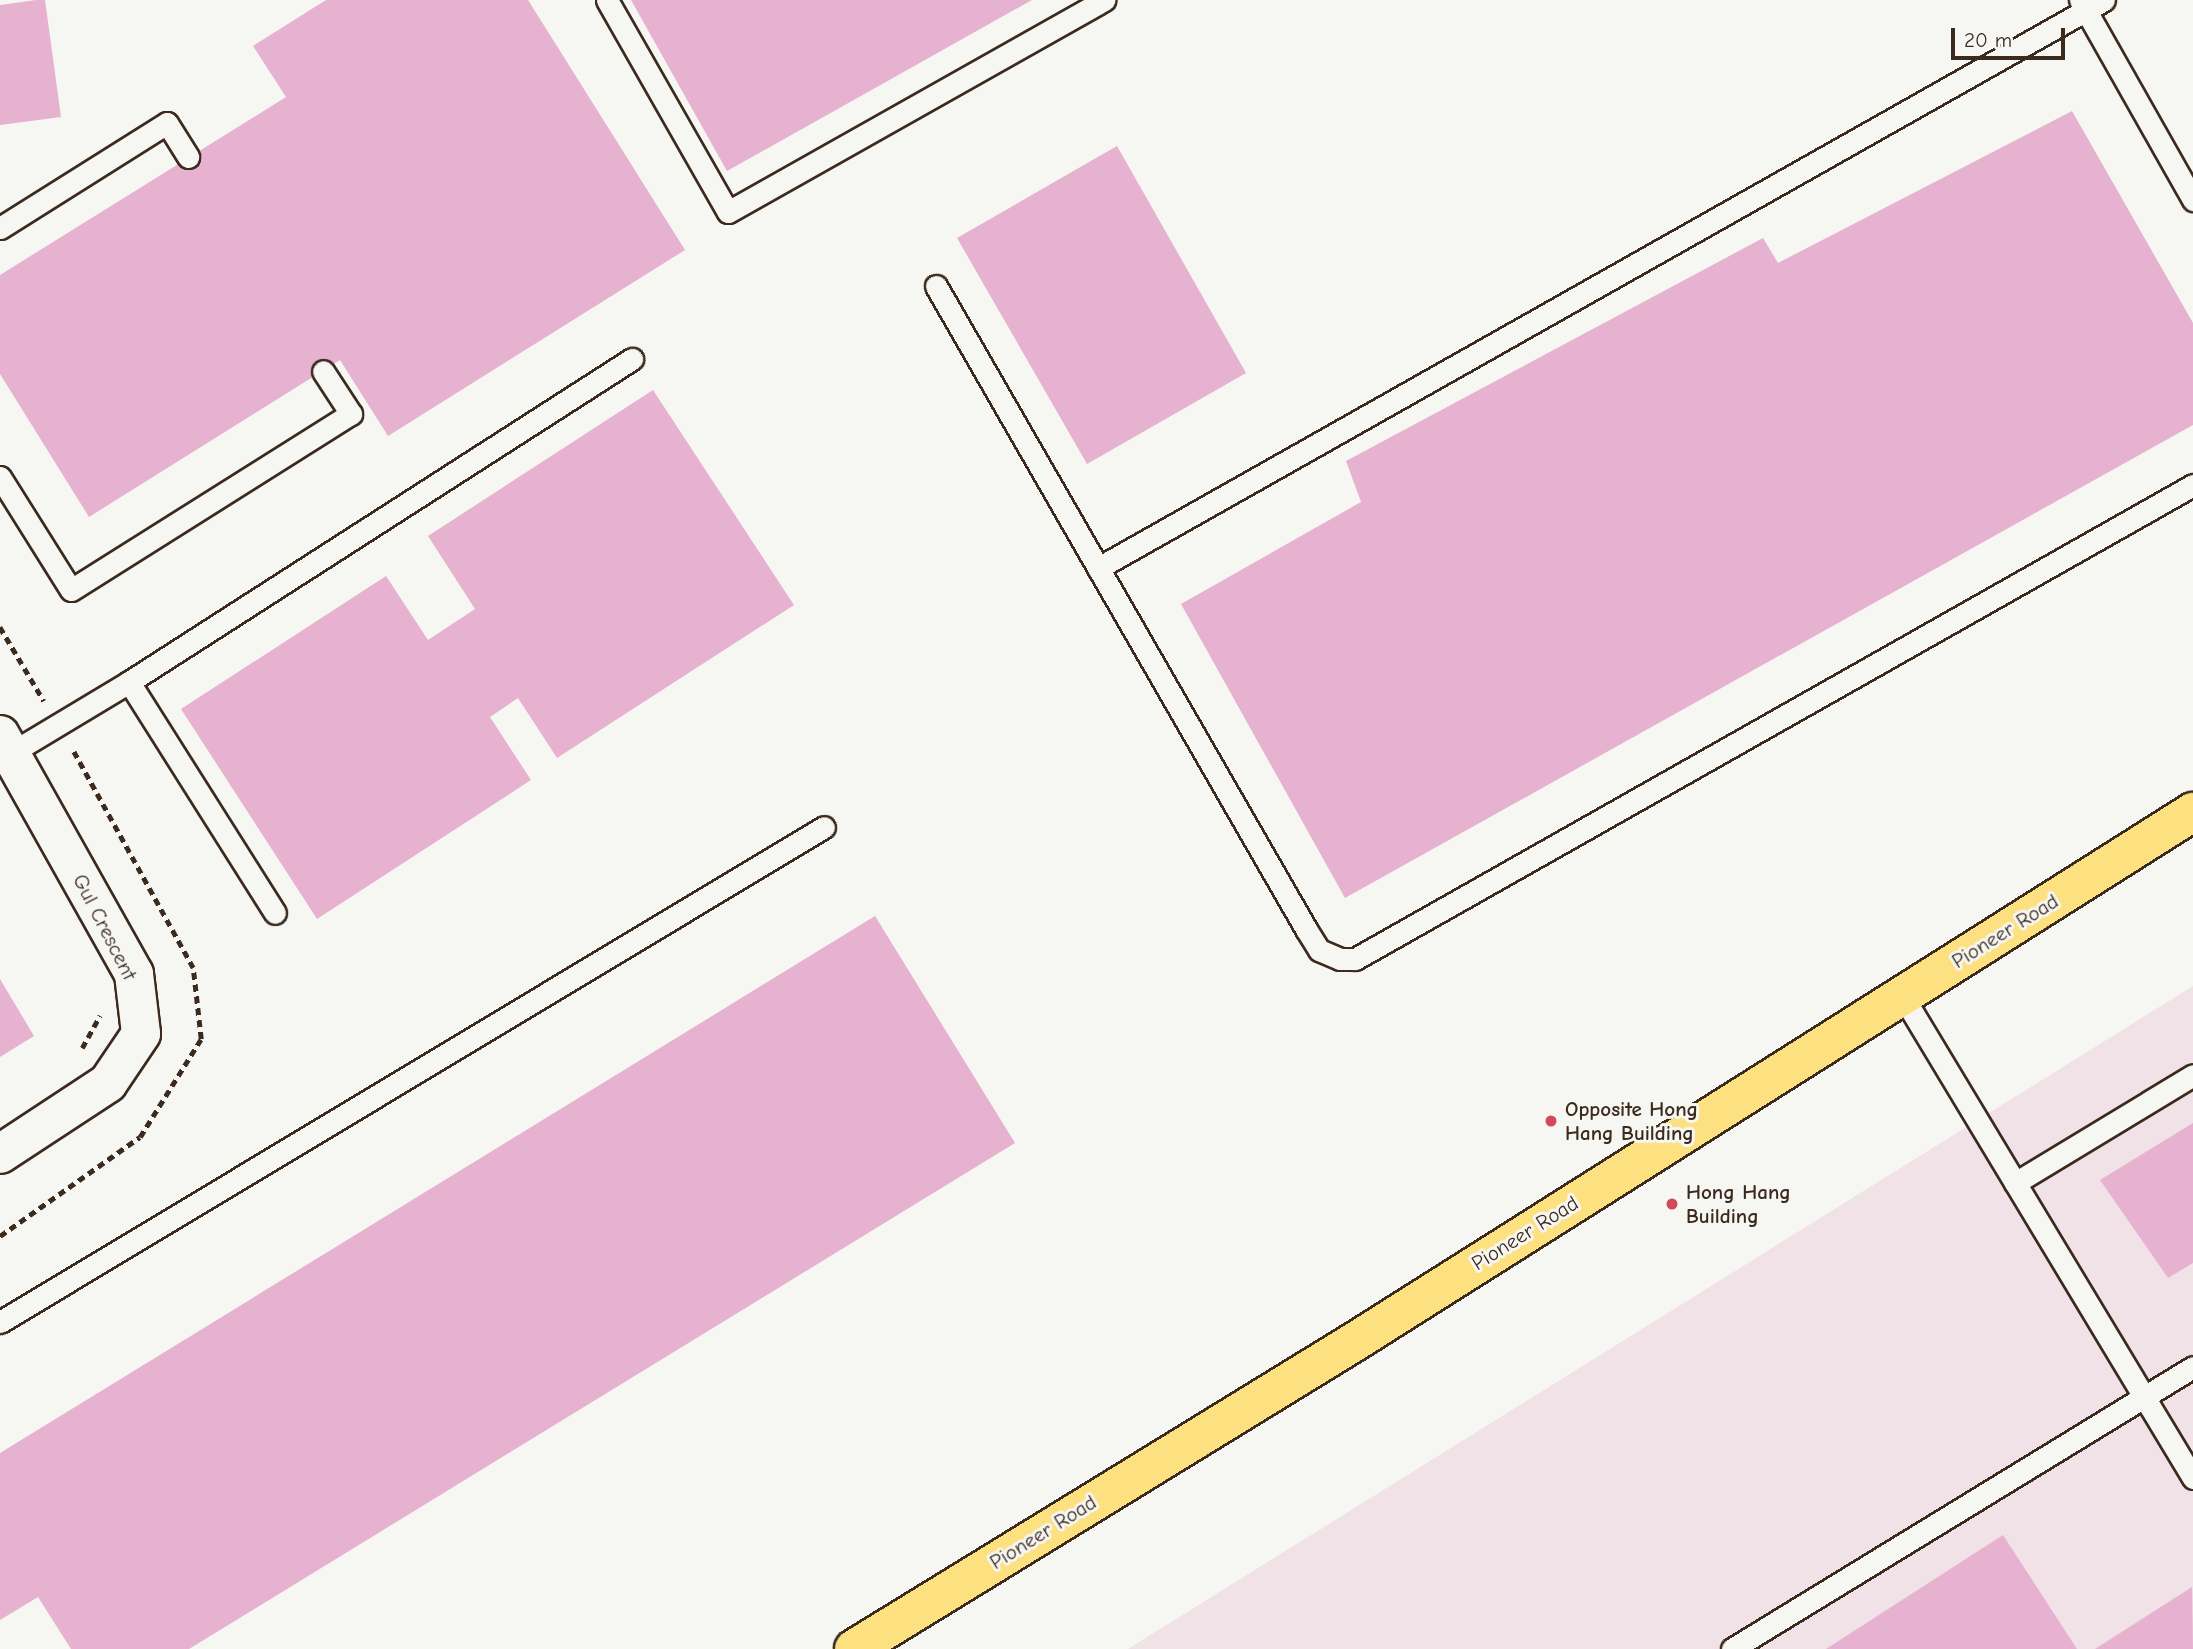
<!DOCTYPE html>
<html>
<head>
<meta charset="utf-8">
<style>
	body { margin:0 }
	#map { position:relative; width:2193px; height:1649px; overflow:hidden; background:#f6f6f2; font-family:"Comic Neue",sans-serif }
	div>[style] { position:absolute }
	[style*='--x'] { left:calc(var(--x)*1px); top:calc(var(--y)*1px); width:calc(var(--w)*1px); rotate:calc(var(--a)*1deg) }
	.built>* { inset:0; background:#f1e2e8 }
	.building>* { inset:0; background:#e6b2cf }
	.path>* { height:4.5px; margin-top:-2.25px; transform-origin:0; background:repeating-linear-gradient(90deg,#3b2a1e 0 7px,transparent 0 12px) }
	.roads { filter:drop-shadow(2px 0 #3b2a1e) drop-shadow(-2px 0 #3b2a1e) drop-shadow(0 2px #3b2a1e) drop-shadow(0 -2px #3b2a1e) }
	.service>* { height:21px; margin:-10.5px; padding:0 10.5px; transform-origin:10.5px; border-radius:10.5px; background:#f6f6f2 }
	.minor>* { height:38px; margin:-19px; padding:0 19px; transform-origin:19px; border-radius:19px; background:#f6f6f2 }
	.primary>* { height:38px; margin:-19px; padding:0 19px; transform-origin:19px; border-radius:19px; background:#fde080 }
	.dots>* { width:19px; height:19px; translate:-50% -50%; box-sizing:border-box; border:4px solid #f6f6f2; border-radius:50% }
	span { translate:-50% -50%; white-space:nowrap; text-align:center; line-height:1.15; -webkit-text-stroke:6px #f6f6f2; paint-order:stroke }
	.street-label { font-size:21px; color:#3b2a1e }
	.poi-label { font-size:21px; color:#3b2a1e; font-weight:700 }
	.left { translate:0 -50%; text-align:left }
	.scale { position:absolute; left:1951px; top:28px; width:114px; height:32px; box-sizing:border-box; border:4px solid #3b2a1e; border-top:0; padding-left:9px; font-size:21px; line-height:24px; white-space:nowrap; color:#3b2a1e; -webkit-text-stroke:5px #f6f6f2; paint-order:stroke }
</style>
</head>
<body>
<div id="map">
	<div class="built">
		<div style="clip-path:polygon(2193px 986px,2193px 1649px,1128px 1649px)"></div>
	</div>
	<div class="building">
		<div style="clip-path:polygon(36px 0,45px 0,61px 117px,0 125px,0 5px)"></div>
		<div style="clip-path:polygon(326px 0,528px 0,685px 250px,388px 436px,340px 360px,89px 517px,0 374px,0 275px,286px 97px,253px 46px)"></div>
		<div style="clip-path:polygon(631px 0,1032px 0,727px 171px)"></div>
		<div style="clip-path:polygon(2072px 111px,2193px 323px,2193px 425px,1345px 898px,1181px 604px,1361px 502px,1346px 461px,1763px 238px,1778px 263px)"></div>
		<div style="clip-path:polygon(1117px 146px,1246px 373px,1087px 464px,957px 238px)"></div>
		<div style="clip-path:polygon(653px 390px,794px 605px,557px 758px,518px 698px,490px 717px,531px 780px,317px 919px,181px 709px,386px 576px,428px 640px,475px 609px,428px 536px)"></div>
		<div style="clip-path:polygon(875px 916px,1015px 1143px,189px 1649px,71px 1649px,38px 1597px,0 1620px,0 1453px)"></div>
		<div style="clip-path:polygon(0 979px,34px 1036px,0 1057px)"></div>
		<div style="clip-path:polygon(2193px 1123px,2193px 1263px,2168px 1278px,2100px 1180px)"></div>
		<div style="clip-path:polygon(2003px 1535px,2077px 1649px,1826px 1649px)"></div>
		<div style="clip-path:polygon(2192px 1587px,2193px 1649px,2095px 1649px)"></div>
	</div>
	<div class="path">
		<div style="--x:0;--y:627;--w:86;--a:59.3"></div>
		<div style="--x:82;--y:1048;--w:37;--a:-61"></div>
		<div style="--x:0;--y:1236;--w:171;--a:-35.3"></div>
		<div style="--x:140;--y:1137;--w:115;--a:-58.1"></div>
		<div style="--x:201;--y:1039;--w:71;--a:-96.4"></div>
		<div style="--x:193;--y:968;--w:248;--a:-118.9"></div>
	</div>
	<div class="roads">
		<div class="service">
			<div style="--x:607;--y:0;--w:244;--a:60.3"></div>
			<div style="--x:728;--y:212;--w:432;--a:-29.4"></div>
			<div style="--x:2080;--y:0;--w:230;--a:60.5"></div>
			<div style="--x:0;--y:228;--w:197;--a:-32.2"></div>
			<div style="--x:167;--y:123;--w:40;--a:58"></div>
			<div style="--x:936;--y:286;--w:742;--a:60.08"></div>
			<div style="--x:1306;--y:929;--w:25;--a:58"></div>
			<div style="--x:1319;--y:950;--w:23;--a:23"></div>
			<div style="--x:1340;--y:959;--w:15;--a:0"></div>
			<div style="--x:1355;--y:959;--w:963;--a:-29.49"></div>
			<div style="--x:0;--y:477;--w:133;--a:57.9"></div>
			<div style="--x:71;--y:590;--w:331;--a:-32.2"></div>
			<div style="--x:351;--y:414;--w:51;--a:-123.1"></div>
			<div style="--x:1098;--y:568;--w:1155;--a:-29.45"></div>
			<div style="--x:129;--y:682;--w:273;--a:57.7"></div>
			<div style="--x:11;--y:753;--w:138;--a:-31"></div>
			<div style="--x:129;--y:682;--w:598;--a:-32.71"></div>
			<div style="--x:1902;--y:995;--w:564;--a:58.93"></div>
			<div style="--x:2015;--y:1183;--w:208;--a:-31.2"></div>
			<div style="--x:0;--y:1322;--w:961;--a:-30.99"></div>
			<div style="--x:1732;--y:1649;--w:540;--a:-31.45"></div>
		</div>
		<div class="minor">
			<div style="--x:0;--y:735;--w:274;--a:60.7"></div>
			<div style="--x:134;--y:974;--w:60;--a:83.3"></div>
			<div style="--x:141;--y:1034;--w:59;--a:124"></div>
			<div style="--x:108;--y:1083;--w:129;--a:146.7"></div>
		</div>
		<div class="primary">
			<div style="--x:854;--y:1649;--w:593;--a:-31.54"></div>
			<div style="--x:1359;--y:1339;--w:987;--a:-32.29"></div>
		</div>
	</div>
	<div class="dots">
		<div style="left:1551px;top:1121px;background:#d1495b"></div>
		<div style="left:1672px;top:1204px;background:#d1495b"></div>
	</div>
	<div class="street-label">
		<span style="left:105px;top:927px;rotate:63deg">Gul Crescent</span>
		<span style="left:2005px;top:931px;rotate:-32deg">Pioneer Road</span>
		<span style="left:1525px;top:1233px;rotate:-32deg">Pioneer Road</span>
		<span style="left:1043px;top:1532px;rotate:-32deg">Pioneer Road</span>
	</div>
	<div class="poi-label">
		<span class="left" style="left:1565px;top:1121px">Opposite Hong<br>Hang Building</span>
		<span class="left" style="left:1686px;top:1204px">Hong Hang<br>Building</span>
	</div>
	<div class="scale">20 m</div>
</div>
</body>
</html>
